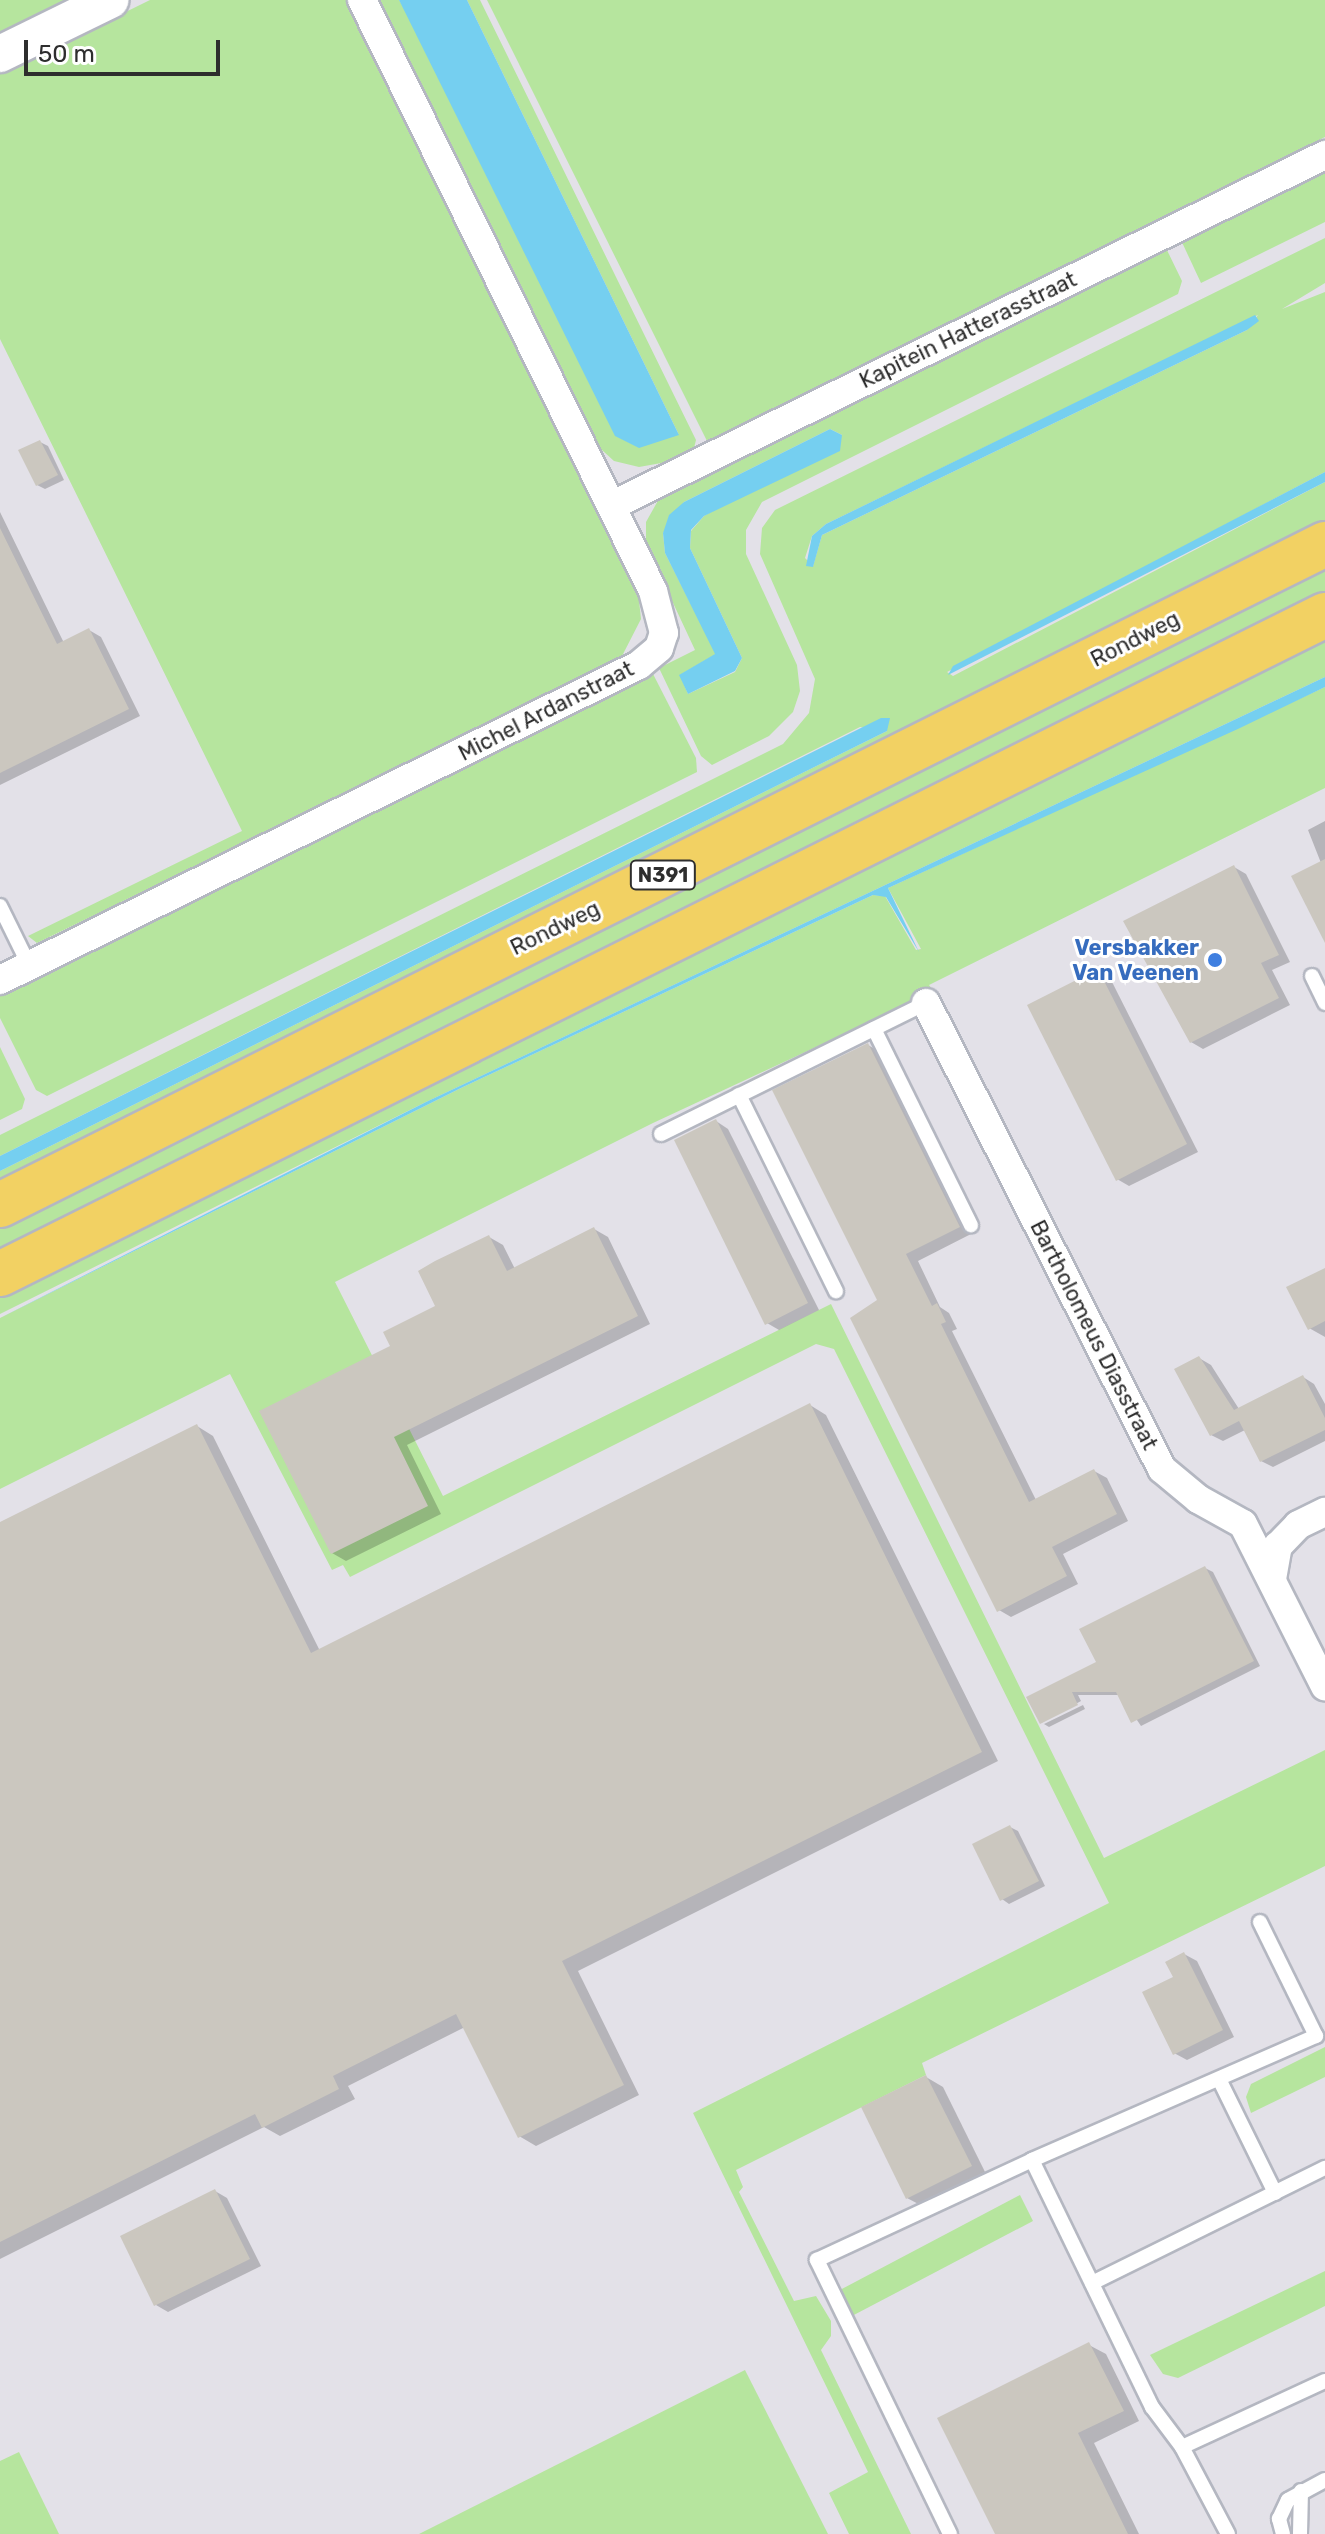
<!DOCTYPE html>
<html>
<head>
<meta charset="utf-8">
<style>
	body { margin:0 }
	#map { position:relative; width:1325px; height:2534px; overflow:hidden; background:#efe9e1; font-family:Rubik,sans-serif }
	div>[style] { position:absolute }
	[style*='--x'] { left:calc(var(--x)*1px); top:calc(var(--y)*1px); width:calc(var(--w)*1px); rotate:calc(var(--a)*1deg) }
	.industrial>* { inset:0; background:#e3e1e8 }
	.green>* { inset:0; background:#b6e59e }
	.water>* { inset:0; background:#75cff0 }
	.shadow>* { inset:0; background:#0003 }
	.building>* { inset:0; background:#cbc7bf }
	.roads { filter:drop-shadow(2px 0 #b4b7c1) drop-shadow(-2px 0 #b4b7c1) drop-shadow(0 2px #b4b7c1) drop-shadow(0 -2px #b4b7c1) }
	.service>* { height:14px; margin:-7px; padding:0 7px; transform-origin:7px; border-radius:7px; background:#fff }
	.minor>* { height:28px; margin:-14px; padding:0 14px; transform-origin:14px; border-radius:14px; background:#fff }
	.tertiary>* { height:36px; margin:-18px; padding:0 18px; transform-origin:18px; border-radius:18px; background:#fff }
	.primary>* { height:44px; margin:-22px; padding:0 22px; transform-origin:22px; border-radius:22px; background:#f2d163 }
	.dots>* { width:22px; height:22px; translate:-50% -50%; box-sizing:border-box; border:4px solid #fff; border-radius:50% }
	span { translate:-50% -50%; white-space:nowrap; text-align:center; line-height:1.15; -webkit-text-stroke:6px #fff; paint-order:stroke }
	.shield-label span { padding:2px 6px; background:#fff; border:2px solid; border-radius:6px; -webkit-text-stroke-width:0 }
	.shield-label { font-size:20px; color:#2e2e2e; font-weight:700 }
	.street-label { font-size:22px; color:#2e2e2e }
	.shop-label { font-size:22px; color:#366cbe; font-weight:700 }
	.right { translate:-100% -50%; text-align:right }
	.scale { position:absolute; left:24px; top:40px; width:196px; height:36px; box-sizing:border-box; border:4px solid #2e2e2e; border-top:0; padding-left:10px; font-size:24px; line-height:28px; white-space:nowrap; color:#2e2e2e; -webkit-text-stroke:6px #fff; paint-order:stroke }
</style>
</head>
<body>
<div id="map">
	<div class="industrial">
		<div style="clip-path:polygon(0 0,1325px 0,1325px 2534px,0 2534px)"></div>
	</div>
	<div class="green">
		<div style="clip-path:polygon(0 0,70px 0,0 34px)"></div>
		<div style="clip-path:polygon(150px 0,348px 0,638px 591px,641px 619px,621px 658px,37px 943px,28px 936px,242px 831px,0 339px,0 74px)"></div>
		<div style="clip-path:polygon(375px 0,399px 0,679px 435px,467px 0,480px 0,696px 440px,694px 448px,667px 462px,639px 467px,614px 461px,591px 440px)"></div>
		<div style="clip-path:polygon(487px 0,1325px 0,1325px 137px,707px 441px)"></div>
		<div style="clip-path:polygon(1325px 166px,1325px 222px,1201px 283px,1180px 238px)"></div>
		<div style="clip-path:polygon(evenodd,1325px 238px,1325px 283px,1282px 309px,1325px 292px,1325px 472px,947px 672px,953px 676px,1325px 482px,1325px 528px,0 1190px,0 1171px,887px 731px,860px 727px,0 1156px,0 1135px,783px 744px,809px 713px,815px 679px,760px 554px,762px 528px,775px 510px,1325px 238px,1258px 315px,1247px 330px,822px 535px,813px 566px,805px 558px,812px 536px,826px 524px,1258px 315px)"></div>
		<div style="clip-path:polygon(evenodd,1165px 246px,1182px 281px,1178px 294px,762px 502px,746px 530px,746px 554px,797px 665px,800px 691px,793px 712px,769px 736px,712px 765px,701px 756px,659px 668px,695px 650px,646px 545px,646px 522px,660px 497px,1165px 246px,830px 429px,842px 435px,704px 516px,691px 531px,690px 548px,742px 658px,735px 672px,688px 694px,680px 675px,716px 654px,665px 553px,663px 533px,684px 502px,830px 429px)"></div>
		<div style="clip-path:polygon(1325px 563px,1325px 597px,0 1257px,0 1221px)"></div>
		<div style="clip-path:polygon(1325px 631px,1325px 677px,426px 1102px,0 1314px,0 1290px)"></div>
		<div style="clip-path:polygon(652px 672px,696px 758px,697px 772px,47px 1096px,36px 1090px,0 1018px,0 992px)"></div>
		<div style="clip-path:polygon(1325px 687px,1325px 788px,929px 985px,934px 992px,653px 1123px,335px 1282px,443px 1496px,831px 1304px,1104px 1858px,1325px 1750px,1325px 1866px,922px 2063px,926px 2075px,736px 2170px,743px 2187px,739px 2192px,794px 2301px,816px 2296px,831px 2321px,831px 2336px,821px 2350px,911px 2534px,849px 2534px,829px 2493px,868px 2472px,693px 2113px,1109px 1903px,834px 1349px,816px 1344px,350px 1577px,343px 1565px,332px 1570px,230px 1374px,0 1489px,0 1318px,463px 1087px,873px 895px,885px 896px,916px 950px,921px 949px,888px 888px)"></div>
		<div style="clip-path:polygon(0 1047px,25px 1099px,22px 1109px,0 1120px)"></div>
		<div style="clip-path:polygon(1325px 2047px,1325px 2077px,1251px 2113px,1246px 2097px,1251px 2084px)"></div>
		<div style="clip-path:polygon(1020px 2195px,1033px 2221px,850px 2317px,838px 2291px)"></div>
		<div style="clip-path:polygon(1325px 2271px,1325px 2306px,1178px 2378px,1163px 2374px,1150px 2355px)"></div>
		<div style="clip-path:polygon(745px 2370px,828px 2534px,419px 2534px)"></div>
		<div style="clip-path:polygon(19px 2452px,59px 2534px,0 2534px,0 2461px)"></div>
	</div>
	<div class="water">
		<div style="clip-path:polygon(399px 0,467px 0,679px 435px,639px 448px,615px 436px)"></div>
		<div style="clip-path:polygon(1255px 315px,1259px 321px,1247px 330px,822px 535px,813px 567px,806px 566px,812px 536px,826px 524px)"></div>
		<div style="clip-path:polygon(830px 429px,842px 435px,840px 451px,704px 516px,691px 530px,690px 548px,742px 658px,735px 671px,688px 694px,679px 675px,715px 654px,665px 553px,663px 533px,669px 515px,684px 502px)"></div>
		<div style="clip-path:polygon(1325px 472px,1325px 482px,948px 675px,953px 666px)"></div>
		<div style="clip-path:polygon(1325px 677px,1325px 687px,1240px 728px,888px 888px,919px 952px,886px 897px,873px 895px,463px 1087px,0 1318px,426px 1102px)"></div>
		<div style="clip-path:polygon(881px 718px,890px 718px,887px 731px,0 1171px,0 1156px)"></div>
	</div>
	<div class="shadow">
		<div style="clip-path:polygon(40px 442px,48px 446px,64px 480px,45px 489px,37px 485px)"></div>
		<div style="clip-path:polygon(0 512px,64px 643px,89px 630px,101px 637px,140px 716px,0 785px)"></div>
		<div style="clip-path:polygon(1325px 821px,1325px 939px,1321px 863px,1308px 830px)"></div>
		<div style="clip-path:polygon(1234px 867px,1246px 874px,1290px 962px,1272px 970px,1290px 1005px,1203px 1049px,1191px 1042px)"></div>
		<div style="clip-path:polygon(1098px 971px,1110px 978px,1198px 1152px,1129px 1186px,1117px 1179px)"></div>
		<div style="clip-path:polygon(868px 1045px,880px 1052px,971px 1234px,918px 1261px,940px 1307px,949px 1313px,957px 1329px,952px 1331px,1036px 1500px,1094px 1471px,1107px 1478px,1128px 1521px,1063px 1554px,1078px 1584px,1011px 1617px,999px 1610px,880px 1301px)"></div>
		<div style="clip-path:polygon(716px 1121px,728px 1129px,819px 1310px,779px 1330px,767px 1323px)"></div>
		<div style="clip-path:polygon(594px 1229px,608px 1237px,650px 1324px,407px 1445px,441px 1514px,346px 1561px,332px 1553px,392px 1347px,438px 1307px,489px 1237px,503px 1245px,515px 1269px)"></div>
		<div style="clip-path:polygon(1325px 1270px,1325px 1337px,1309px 1328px)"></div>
		<div style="clip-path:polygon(1199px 1358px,1211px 1365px,1239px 1409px,1303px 1377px,1314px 1384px,1325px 1404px,1325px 1441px,1273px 1467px,1261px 1461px,1245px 1430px,1223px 1441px,1211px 1435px)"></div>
		<div style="clip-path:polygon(810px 1405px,826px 1415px,998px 1761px,578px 1971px,639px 2095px,536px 2146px,519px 2136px,465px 2027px,348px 2086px,355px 2099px,280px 2136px,264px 2127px,0 2259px,0 1525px,197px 1426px,213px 1436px,320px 1651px)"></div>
		<div style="clip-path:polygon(1205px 1568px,1213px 1572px,1260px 1666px,1141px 1726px,1120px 1695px,1078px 1695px,1081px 1701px,1041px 1723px,1029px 1698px,1099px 1663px,1082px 1630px)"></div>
		<div style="clip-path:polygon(1083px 1705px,1085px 1709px,1049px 1727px,1044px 1724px)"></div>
		<div style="clip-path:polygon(1010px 1827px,1018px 1831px,1045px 1886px,1009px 1904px,1002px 1899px)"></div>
		<div style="clip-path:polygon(1184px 1954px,1197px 1961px,1234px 2037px,1187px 2060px,1174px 2053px,1175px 1978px)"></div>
		<div style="clip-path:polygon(926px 2077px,943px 2087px,987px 2176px,924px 2207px,907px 2198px)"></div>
		<div style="clip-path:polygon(215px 2191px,227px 2198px,261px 2266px,168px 2312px,156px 2305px)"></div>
		<div style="clip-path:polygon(1089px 2345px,1106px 2354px,1139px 2421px,1094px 2443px,1139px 2534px,997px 2534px)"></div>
	</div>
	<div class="building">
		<div style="clip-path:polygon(40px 440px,58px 475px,36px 486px,18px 450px)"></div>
		<div style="clip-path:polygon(0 528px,57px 644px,89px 628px,129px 709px,0 773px)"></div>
		<div style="clip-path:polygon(1325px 859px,1325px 943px,1291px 876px)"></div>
		<div style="clip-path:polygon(1234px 865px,1279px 955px,1261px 963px,1279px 998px,1190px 1043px,1123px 921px)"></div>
		<div style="clip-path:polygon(1098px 969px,1187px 1144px,1116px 1181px,1027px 1005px)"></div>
		<div style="clip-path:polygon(868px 1043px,960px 1227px,906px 1254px,932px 1306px,937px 1303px,946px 1322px,941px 1324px,1029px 1502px,1094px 1469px,1117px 1514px,1052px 1547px,1067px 1576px,997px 1612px,850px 1318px,877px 1300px,772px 1090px)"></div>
		<div style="clip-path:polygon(716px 1119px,808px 1303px,765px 1325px,674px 1140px)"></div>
		<div style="clip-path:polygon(594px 1227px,638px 1316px,394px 1437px,428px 1506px,331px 1554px,259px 1411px,390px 1346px,383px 1332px,435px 1306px,418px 1271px,435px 1261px,489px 1235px,507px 1271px)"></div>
		<div style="clip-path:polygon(1325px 1268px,1325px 1321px,1308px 1330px,1286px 1287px)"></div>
		<div style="clip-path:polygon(1199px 1356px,1234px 1410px,1303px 1375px,1325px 1418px,1325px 1430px,1260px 1462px,1239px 1421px,1210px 1436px,1174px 1369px)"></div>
		<div style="clip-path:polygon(810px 1403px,982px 1752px,562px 1961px,624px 2085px,518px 2138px,456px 2014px,333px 2076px,339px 2089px,262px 2128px,255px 2114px,0 2242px,0 1522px,197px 1424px,311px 1653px)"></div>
		<div style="clip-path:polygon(1205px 1566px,1254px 1661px,1131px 1723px,1116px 1692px,1072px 1692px,1078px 1705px,1040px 1724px,1026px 1697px,1096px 1662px,1079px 1629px)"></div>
		<div style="clip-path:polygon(1010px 1825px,1039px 1881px,1000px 1901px,972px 1844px)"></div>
		<div style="clip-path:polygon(1184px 1952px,1223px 2030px,1173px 2055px,1142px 1992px,1173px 1977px,1165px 1962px)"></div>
		<div style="clip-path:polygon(926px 2075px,972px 2166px,906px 2199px,861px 2107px)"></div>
		<div style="clip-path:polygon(215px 2189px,250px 2259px,154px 2306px,120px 2236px)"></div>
		<div style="clip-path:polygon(1089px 2342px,1124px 2411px,1078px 2433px,1128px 2534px,995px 2534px,937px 2418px)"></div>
	</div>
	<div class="roads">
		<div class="service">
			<div style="--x:0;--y:906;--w:68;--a:63.8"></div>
			<div style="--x:1312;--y:976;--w:30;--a:64"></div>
			<div style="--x:874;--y:1029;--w:219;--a:63.7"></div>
			<div style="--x:739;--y:1095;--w:219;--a:63.7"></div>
			<div style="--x:661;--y:1134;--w:296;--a:-26.3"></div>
			<div style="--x:1219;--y:2079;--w:127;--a:63.8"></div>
			<div style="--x:1032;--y:2160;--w:310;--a:-23.6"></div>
			<div style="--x:1316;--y:2036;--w:127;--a:-116.2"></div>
			<div style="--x:1092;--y:2283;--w:260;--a:-26.3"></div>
			<div style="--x:950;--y:2534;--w:305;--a:-115.9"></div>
			<div style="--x:817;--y:2260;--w:237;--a:-24.9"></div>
			<div style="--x:1032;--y:2160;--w:275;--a:64.1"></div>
			<div style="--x:1152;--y:2407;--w:50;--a:53.1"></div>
			<div style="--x:1228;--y:2534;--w:98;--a:-117.9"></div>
			<div style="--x:1182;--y:2447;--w:157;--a:-24.8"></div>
			<div style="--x:1283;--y:2534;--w:16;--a:-105"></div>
			<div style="--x:1279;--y:2519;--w:21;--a:-65"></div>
			<div style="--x:1288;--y:2500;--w:42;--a:-28.4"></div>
			<div style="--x:1300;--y:2534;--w:43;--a:-88.7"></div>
		</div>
		<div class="minor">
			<div style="--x:611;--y:506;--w:796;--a:-26.18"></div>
			<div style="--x:0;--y:980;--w:712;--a:-26.24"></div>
			<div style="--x:639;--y:665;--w:26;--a:-40"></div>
			<div style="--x:659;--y:648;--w:16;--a:-72"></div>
			<div style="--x:664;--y:633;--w:43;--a:-104.7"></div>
			<div style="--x:653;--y:591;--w:659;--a:-116.21"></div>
			<div style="--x:926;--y:1003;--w:522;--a:63.14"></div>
			<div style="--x:1162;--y:1469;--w:47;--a:39.8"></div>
			<div style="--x:1198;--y:1499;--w:51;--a:29.1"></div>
			<div style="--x:1243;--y:1524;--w:182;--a:63.2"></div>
			<div style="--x:1272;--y:1579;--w:34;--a:-80"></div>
			<div style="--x:1278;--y:1546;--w:29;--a:-46"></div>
			<div style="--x:1298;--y:1525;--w:30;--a:-26"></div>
		</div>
		<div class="tertiary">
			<div style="--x:0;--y:54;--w:123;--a:-26.1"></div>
		</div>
		<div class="primary">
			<div style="--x:0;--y:1205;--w:1481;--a:-26.51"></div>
			<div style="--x:0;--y:1274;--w:1480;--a:-26.44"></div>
		</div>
	</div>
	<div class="dots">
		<div style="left:1215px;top:960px;background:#3f7fe0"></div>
	</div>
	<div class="shield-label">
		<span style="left:663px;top:875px">N391</span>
	</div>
	<div class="street-label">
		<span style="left:968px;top:330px;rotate:-26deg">Kapitein Hatterasstraat</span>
		<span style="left:1135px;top:639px;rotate:-27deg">Rondweg</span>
		<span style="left:546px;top:711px;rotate:-27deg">Michel Ardanstraat</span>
		<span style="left:555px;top:928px;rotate:-26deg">Rondweg</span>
		<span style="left:1094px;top:1335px;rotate:63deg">Bartholomeus Diasstraat</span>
	</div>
	<div class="shop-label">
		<span class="right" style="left:1199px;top:960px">Versbakker<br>Van Veenen</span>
	</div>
	<div class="scale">50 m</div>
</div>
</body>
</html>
